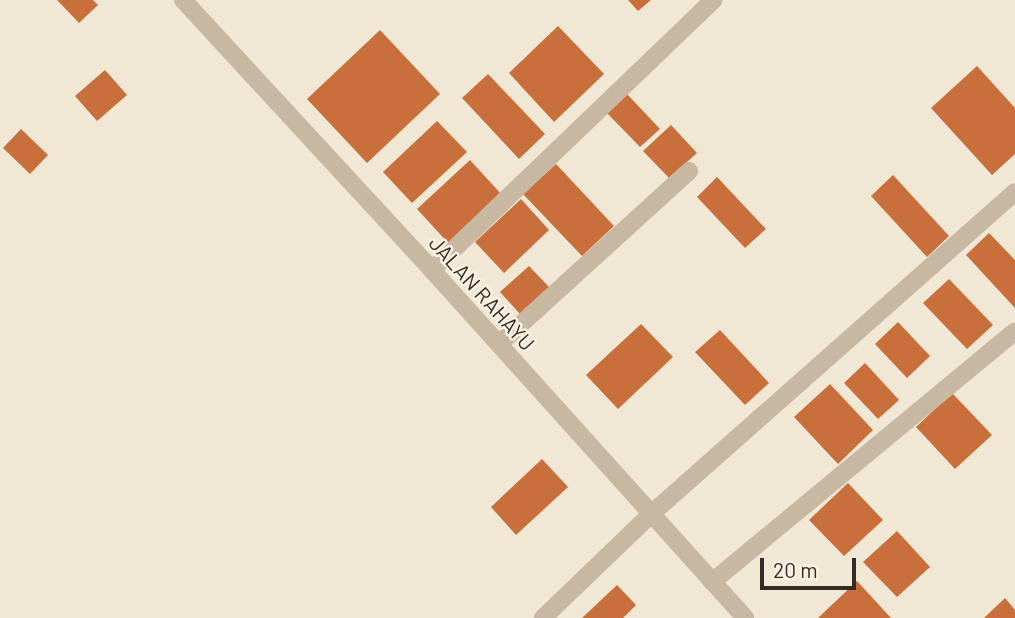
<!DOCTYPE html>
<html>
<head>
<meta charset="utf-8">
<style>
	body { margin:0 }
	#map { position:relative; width:1015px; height:618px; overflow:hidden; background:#f1e7d5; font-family:Barlow,sans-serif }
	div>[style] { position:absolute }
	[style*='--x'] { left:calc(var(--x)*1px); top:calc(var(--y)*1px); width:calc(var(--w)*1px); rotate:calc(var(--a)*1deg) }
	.building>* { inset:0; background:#c96f3b }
	.lane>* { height:18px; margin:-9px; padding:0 9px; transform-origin:9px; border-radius:9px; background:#c9b8a1 }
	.street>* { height:18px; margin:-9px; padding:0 9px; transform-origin:9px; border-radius:9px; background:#c9b8a1 }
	span { translate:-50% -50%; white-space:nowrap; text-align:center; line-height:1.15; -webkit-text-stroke:5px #f9f1e1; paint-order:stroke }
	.street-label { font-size:21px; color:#332b24 }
	.scale { position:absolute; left:760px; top:558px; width:96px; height:32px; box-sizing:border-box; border:4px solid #332b24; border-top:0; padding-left:9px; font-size:21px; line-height:24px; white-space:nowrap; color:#332b24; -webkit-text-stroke:5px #f9f1e1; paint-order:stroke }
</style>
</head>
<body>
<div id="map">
	<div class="building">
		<div style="clip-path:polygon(57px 0,93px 0,98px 5px,79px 23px)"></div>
		<div style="clip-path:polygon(628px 0,651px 0,638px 11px)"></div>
		<div style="clip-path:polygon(558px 26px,604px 74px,554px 122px,509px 73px)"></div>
		<div style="clip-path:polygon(380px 30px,440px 94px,367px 163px,307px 99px)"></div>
		<div style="clip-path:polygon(977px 66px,1015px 108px,1015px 154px,992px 175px,931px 108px)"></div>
		<div style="clip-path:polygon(105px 70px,127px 95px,97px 121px,75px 96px)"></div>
		<div style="clip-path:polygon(488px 74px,545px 134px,519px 159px,462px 98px)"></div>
		<div style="clip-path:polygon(627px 94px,660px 129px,640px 147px,607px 113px)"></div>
		<div style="clip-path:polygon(437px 121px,467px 152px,412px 203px,383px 172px)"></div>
		<div style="clip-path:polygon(671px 125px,697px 153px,669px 178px,643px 151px)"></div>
		<div style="clip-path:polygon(21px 129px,48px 155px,30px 174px,3px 148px)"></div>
		<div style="clip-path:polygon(470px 160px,502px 195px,450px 245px,417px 209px)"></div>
		<div style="clip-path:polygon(556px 164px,614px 226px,582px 256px,523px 194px)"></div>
		<div style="clip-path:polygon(893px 175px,949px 236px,927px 257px,871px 196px)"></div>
		<div style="clip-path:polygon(717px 177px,766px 229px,745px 248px,697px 197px)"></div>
		<div style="clip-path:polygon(521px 199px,549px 230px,504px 273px,475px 242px)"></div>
		<div style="clip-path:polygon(989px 233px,1015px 260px,1015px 308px,966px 255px)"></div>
		<div style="clip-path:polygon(529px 266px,549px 287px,520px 314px,500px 292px)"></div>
		<div style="clip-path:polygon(949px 279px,993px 325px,967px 349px,923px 303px)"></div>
		<div style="clip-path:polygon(898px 322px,930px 356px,907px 378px,875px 344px)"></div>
		<div style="clip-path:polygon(641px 324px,673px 357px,618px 409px,586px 375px)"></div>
		<div style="clip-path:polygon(720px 330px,769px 383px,745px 405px,695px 352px)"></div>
		<div style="clip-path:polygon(865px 363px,899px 400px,878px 419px,844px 383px)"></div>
		<div style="clip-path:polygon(830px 384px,873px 430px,838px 464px,794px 417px)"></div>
		<div style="clip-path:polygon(952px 393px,992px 435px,955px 469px,916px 427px)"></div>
		<div style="clip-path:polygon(542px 459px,568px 487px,516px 535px,491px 507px)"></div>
		<div style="clip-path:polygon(848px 483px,883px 520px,844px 556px,809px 520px)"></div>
		<div style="clip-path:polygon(897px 531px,930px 567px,897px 597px,863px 562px)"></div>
		<div style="clip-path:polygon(857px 581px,891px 618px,818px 618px)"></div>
		<div style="clip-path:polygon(617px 585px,636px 605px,623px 618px,582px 618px)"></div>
		<div style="clip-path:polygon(1005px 598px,1015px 610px,1015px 618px,984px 618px)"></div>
	</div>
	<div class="lane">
		<div style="--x:543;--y:618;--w:149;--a:-43.9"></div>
	</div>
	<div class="street">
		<div style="--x:183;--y:0;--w:367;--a:47.3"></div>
		<div style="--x:432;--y:270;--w:468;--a:48"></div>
		<div style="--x:432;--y:270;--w:390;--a:-43.8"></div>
		<div style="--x:499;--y:344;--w:257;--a:-42.3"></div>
		<div style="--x:650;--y:515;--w:487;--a:-41.5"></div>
		<div style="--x:712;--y:582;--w:393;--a:-39.6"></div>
	</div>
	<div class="street-label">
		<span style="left:482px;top:293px;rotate:48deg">JALAN RAHAYU</span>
	</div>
	<div class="scale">20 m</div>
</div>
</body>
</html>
